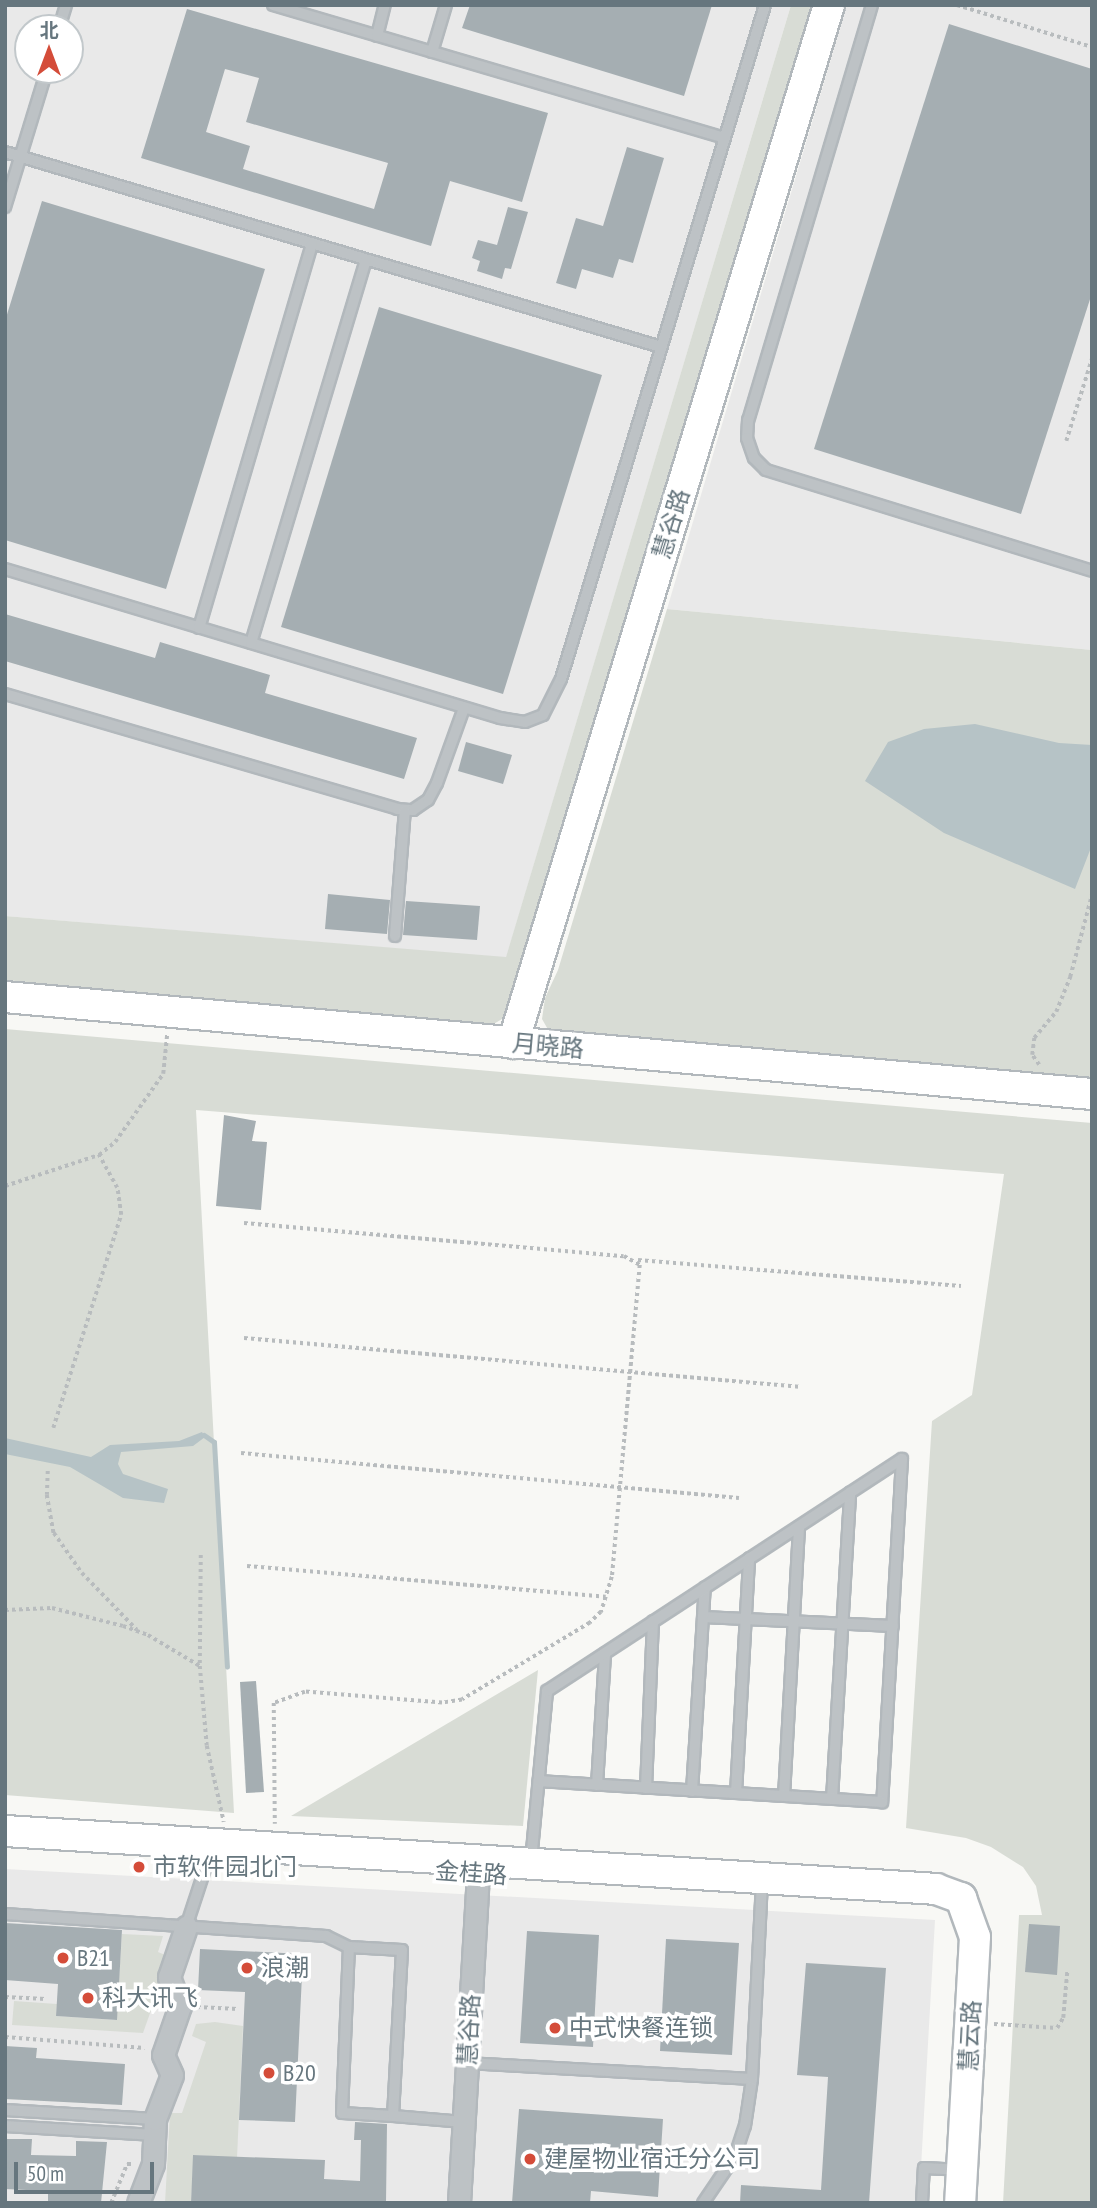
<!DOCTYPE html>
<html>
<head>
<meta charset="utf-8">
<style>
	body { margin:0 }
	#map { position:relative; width:1097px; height:2208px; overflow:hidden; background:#f8f8f5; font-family:"PT Sans Narrow","Noto Sans SC",sans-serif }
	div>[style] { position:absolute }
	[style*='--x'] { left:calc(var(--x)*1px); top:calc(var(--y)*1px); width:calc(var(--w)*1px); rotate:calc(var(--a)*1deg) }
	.built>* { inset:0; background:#e9e9e9 }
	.green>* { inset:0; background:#d8dcd5 }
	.water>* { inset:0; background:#b6c3c6 }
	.stream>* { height:5px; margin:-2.5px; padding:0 2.5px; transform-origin:2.5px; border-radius:2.5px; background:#b6c3c6 }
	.building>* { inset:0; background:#a5aeb2 }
	.path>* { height:3.5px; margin-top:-1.75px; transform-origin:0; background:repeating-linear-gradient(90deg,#b8bcbe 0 3.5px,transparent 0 7px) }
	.roads { filter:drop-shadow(2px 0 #b2b8bc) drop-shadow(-2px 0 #b2b8bc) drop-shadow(0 2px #b2b8bc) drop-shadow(0 -2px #b2b8bc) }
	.lane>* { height:10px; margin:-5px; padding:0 5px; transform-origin:5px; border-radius:5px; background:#bdc2c5 }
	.street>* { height:21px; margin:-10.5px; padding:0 10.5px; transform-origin:10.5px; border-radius:10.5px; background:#bdc2c5 }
	.secondary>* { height:30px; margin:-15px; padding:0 15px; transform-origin:15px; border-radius:15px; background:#fff }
	.dots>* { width:19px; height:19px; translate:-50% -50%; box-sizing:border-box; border:4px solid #fff; border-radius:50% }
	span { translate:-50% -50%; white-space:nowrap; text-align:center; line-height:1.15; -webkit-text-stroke:7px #fff; paint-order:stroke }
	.street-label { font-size:24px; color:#66767e }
	.poi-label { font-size:24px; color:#66767e }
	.left { translate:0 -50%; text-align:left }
	.frame { position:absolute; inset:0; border:7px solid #66767e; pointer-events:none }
	.north { position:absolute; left:14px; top:14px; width:70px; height:70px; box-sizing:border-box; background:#fff; border:2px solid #c2c8cb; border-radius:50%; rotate:0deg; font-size:19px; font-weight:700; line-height:28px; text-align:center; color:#66767e }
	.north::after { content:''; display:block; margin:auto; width:24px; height:32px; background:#d44c39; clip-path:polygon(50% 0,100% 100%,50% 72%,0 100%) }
	.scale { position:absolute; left:14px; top:2162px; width:140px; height:32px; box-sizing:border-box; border:4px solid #66767e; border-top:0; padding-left:9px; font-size:21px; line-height:24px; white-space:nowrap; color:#66767e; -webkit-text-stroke:5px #fff; paint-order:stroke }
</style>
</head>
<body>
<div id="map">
	<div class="built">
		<div style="clip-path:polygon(evenodd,5px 5px,791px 5px,506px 958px,5px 916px,5px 5px,28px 28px,70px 28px,70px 70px,28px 70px,28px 28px)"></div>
		<div style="clip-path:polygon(847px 5px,1092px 5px,1092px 650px,667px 609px)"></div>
		<div style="clip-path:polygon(5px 1869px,935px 1920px,919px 2203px,5px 2203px)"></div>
	</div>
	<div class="green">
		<div style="clip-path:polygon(791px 5px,812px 5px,507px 1016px,492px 1025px,5px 980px,5px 916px,506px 957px)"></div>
		<div style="clip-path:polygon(667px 609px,1092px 650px,1092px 1087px,554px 1040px,542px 1019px,545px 998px,558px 970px)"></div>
		<div style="clip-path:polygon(5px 1029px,1092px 1123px,1092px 2203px,1003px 2203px,1019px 1915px,1042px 1915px,1036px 1886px,1023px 1867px,991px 1847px,966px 1838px,906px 1828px,932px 1421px,972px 1395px,1004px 1174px,196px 1110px,234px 1813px,5px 1795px)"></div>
		<div style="clip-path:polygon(538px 1670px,523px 1826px,291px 1816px)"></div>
		<div style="clip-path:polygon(122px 1934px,163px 1936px,158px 1952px,170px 1957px,143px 2033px,12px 2025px,14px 2001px,57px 2004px,56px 2016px,116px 2020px)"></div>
		<div style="clip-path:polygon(215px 2022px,243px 2026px,237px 2158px,194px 2155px,191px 2203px,165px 2203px,170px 2113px,182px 2113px,206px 2042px,192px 2036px,196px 2024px)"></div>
	</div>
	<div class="water">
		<div style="clip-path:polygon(975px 724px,1059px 743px,1092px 745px,1092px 845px,1075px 889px,944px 833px,865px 781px,888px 742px,924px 729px)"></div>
		<div style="clip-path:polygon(202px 1432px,205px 1437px,193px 1446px,121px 1452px,118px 1464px,123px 1474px,168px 1489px,164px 1503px,123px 1498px,70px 1467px,5px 1454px,5px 1438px,91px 1457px,110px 1445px,179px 1441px)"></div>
	</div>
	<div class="stream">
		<div style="--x:204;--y:1435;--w:12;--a:35"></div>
		<div style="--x:214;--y:1442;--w:225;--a:86.7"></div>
	</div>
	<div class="building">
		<div style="clip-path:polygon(470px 5px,712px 5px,684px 96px,462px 28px)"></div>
		<div style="clip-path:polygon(evenodd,187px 9px,548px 113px,522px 202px,450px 181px,431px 246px,141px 158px,187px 9px,225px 69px,259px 78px,246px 122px,388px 163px,374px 209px,243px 169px,250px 146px,206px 132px,225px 69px)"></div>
		<div style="clip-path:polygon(949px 24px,1092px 69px,1092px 293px,1021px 514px,814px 449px)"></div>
		<div style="clip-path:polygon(627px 147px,664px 158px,633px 263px,619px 259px,613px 278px,582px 269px,576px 289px,556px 283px,576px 218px,603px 226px)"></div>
		<div style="clip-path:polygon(42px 201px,265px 269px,166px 589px,5px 540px,5px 321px)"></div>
		<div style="clip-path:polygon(508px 207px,528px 212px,511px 269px,505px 268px,502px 279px,477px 271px,480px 261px,472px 258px,478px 240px,497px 245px)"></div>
		<div style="clip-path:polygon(379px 307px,602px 375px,503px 694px,281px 627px)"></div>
		<div style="clip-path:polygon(5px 614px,155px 658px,160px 642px,270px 675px,265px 693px,417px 738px,404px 779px,5px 661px)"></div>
		<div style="clip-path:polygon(466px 742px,512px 755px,503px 784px,458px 771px)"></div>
		<div style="clip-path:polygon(328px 894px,390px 900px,387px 934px,325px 929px)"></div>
		<div style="clip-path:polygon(406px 901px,480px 906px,477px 940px,403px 935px)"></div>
		<div style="clip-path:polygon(224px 1115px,256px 1121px,252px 1141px,267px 1142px,261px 1210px,216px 1206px)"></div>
		<div style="clip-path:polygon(256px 1681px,264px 1792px,246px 1793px,240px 1682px)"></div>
		<div style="clip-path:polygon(5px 1923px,122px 1930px,117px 2020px,56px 2016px,58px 1984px,5px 1980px)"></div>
		<div style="clip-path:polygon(1029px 1924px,1060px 1926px,1057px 1975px,1025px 1972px)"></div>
		<div style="clip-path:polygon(527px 1931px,599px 1935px,593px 2047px,520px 2043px)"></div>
		<div style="clip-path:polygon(666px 1939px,739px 1943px,732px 2055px,660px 2051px)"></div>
		<div style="clip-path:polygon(200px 1949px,303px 1954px,295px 2122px,239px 2120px,245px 1992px,198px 1990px)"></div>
		<div style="clip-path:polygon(806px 1963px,886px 1968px,869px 2203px,740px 2203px,741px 2185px,821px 2190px,828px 2077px,797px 2075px)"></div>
		<div style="clip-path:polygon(5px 2046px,37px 2048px,36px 2058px,125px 2064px,122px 2105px,5px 2099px)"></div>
		<div style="clip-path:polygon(519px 2109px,663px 2119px,658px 2197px,591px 2191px,590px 2203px,512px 2203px)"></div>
		<div style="clip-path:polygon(355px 2122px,387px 2124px,386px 2203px,191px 2203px,193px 2155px,325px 2160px,324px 2179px,360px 2181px,361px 2140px,354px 2140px)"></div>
		<div style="clip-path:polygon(5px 2139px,32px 2139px,31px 2155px,76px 2156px,76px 2141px,107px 2142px,101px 2203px,48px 2203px,48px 2191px,5px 2189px)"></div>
	</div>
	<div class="path">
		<div style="--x:957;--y:5;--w:141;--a:17.3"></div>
		<div style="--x:1066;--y:441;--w:87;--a:-72.6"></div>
		<div style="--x:1039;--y:1065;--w:12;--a:-125"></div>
		<div style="--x:1032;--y:1055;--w:17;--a:-83"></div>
		<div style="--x:1034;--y:1038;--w:34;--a:-50"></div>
		<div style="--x:1056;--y:1012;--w:38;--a:-68"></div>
		<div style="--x:1070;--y:977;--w:86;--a:-75.2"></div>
		<div style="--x:5;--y:1186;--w:99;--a:-18.3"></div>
		<div style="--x:99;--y:1155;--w:21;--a:-39"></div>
		<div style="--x:115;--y:1142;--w:83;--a:-54.8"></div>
		<div style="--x:163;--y:1074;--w:40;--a:-84.3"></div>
		<div style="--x:244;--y:1223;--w:381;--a:5"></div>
		<div style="--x:624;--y:1256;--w:18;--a:29"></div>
		<div style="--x:640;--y:1265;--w:313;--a:95.1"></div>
		<div style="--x:612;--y:1577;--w:37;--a:107"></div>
		<div style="--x:601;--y:1612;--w:16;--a:135"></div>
		<div style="--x:590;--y:1623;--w:149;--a:149"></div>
		<div style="--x:462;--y:1700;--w:20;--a:171"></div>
		<div style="--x:442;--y:1703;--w:137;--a:-175.4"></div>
		<div style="--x:305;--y:1692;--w:33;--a:160"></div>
		<div style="--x:274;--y:1703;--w:121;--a:89.5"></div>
		<div style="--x:638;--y:1260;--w:324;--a:4.6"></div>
		<div style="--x:244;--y:1338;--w:560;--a:5.02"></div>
		<div style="--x:53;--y:1428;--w:224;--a:-72.3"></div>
		<div style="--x:121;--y:1215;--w:27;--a:-98"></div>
		<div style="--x:117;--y:1188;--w:38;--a:-119"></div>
		<div style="--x:241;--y:1453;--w:500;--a:5.16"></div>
		<div style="--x:48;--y:1471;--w:24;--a:92"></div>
		<div style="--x:47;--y:1495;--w:39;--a:80"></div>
		<div style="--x:54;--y:1533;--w:49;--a:55"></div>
		<div style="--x:82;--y:1573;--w:79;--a:46"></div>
		<div style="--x:201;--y:1555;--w:111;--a:90.5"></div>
		<div style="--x:200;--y:1666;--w:80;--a:85"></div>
		<div style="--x:207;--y:1746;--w:78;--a:77.4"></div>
		<div style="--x:247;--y:1566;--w:360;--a:4.9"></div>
		<div style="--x:5;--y:1610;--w:47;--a:-2.4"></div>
		<div style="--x:52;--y:1608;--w:73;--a:14.2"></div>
		<div style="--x:123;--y:1626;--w:27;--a:20"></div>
		<div style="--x:148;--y:1635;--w:61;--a:30.8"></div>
		<div style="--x:5;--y:1997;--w:41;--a:2.8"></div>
		<div style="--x:197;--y:2007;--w:41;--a:2.8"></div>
		<div style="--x:994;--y:2024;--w:63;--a:3.6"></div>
		<div style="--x:1057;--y:2028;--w:12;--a:-59"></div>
		<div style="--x:1063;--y:2018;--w:46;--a:-85"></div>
		<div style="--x:5;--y:2037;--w:140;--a:4.5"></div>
		<div style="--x:111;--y:2203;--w:42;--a:-67.7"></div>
		<div style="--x:127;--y:2164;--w:6;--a:0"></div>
	</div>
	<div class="roads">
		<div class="lane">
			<div style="--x:273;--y:5;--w:471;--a:16.4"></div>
			<div style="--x:872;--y:5;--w:433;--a:106.6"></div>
			<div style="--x:748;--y:420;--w:18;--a:93"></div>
			<div style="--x:747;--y:438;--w:21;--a:71"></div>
			<div style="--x:754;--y:458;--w:17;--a:45"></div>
			<div style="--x:766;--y:470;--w:341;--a:17.2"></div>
			<div style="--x:59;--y:28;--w:24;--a:-73"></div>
			<div style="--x:377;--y:36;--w:32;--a:-76"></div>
			<div style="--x:432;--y:52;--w:49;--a:-73.4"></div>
			<div style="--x:5;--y:152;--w:684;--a:16.55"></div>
			<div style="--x:5;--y:207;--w:143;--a:-73"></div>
			<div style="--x:5;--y:569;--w:517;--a:16.75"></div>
			<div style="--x:500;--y:718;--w:25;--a:9"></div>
			<div style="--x:525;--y:722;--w:19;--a:-21"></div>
			<div style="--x:543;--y:715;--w:40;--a:-63.4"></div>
			<div style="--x:561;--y:679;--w:704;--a:-73.16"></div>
			<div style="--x:199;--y:628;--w:400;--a:-73.6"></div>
			<div style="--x:251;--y:643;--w:400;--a:-73.3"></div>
			<div style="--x:5;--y:694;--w:409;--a:16.3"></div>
			<div style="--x:397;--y:809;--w:16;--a:4"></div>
			<div style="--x:413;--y:810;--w:18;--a:-34"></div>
			<div style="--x:428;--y:800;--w:19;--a:-62"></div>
			<div style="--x:437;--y:783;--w:80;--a:-70.2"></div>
			<div style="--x:395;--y:936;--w:126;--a:-85.5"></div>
			<div style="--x:703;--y:1617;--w:190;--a:2.7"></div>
			<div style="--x:597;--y:1785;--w:132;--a:-86.5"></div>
			<div style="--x:646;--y:1788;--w:167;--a:-87.6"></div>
			<div style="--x:692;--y:1791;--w:204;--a:-86.4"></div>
			<div style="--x:736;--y:1793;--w:235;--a:-86.8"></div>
			<div style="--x:784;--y:1796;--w:270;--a:-86.8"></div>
			<div style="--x:832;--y:1799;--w:307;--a:-86.6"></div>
			<div style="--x:531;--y:1861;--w:171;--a:-84.6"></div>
			<div style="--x:547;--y:1691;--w:424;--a:-33.2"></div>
			<div style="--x:902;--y:1459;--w:344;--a:93.3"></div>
			<div style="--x:882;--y:1802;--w:344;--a:-176.5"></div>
			<div style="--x:5;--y:1914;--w:322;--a:3.9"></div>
			<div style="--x:326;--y:1936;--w:25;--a:26"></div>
			<div style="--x:349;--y:1947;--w:53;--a:3.2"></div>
			<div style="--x:402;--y:1950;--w:166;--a:93.1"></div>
			<div style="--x:393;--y:2116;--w:51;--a:-176.6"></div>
			<div style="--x:342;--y:2113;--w:166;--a:-87.6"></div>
			<div style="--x:186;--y:1927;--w:74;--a:-71.8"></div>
			<div style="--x:467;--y:2063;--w:285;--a:3.2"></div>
			<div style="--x:5;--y:2110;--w:150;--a:3.4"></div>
			<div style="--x:393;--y:2116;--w:71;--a:4.8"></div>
			<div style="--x:5;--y:2126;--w:150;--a:3.4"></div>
			<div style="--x:703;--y:2203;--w:57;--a:-55.8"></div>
			<div style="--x:735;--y:2156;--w:32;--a:-72"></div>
			<div style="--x:745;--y:2126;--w:48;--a:-81.5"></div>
			<div style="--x:752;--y:2079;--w:197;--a:-87.1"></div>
			<div style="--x:922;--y:2203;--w:35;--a:-87"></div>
			<div style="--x:924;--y:2168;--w:35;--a:3"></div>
		</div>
		<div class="street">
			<div style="--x:138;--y:2203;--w:42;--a:-69"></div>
			<div style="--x:153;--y:2164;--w:45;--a:-87.5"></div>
			<div style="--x:155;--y:2119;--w:47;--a:-68.9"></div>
			<div style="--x:172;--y:2075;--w:22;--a:-114"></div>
			<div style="--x:163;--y:2055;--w:52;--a:-70.9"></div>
			<div style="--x:180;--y:2006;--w:31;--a:-111"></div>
			<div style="--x:169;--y:1977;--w:53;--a:-71.2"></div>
			<div style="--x:459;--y:2203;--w:346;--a:-86.7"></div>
		</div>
		<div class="secondary">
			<div style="--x:5;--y:997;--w:1091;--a:5.1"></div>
			<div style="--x:513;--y:1043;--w:1085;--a:-73.07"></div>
			<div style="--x:5;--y:1831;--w:933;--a:3.56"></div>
			<div style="--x:936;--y:1889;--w:27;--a:20"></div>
			<div style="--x:961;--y:1898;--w:41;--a:70.3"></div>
			<div style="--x:975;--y:1937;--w:266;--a:93.2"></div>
		</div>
	</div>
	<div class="dots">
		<div style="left:139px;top:1867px;background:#d44c39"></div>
		<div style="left:63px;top:1958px;background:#d44c39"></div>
		<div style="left:247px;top:1968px;background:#d44c39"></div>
		<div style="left:88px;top:1998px;background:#d44c39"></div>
		<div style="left:555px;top:2028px;background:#d44c39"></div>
		<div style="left:269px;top:2073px;background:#d44c39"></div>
		<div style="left:530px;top:2159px;background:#d44c39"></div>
	</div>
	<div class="street-label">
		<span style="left:671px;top:524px;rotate:-73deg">慧谷路</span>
		<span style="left:548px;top:1046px;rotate:5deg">月晓路</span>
		<span style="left:471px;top:1873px;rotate:4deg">金桂路</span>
		<span style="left:469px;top:2030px;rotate:-87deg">慧谷路</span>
		<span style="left:970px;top:2036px;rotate:-87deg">慧云路</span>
	</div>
	<div class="poi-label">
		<span class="left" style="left:153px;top:1867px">市软件园北门</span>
		<span class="left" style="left:77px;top:1958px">B21</span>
		<span class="left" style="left:261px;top:1968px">浪潮</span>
		<span class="left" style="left:102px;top:1998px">科大讯飞</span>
		<span class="left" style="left:569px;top:2028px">中式快餐连锁</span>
		<span class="left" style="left:283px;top:2073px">B20</span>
		<span class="left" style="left:544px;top:2159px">建屋物业宿迁分公司</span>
	</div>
	<div class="frame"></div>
	<div class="north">北</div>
	<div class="scale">50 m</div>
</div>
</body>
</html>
